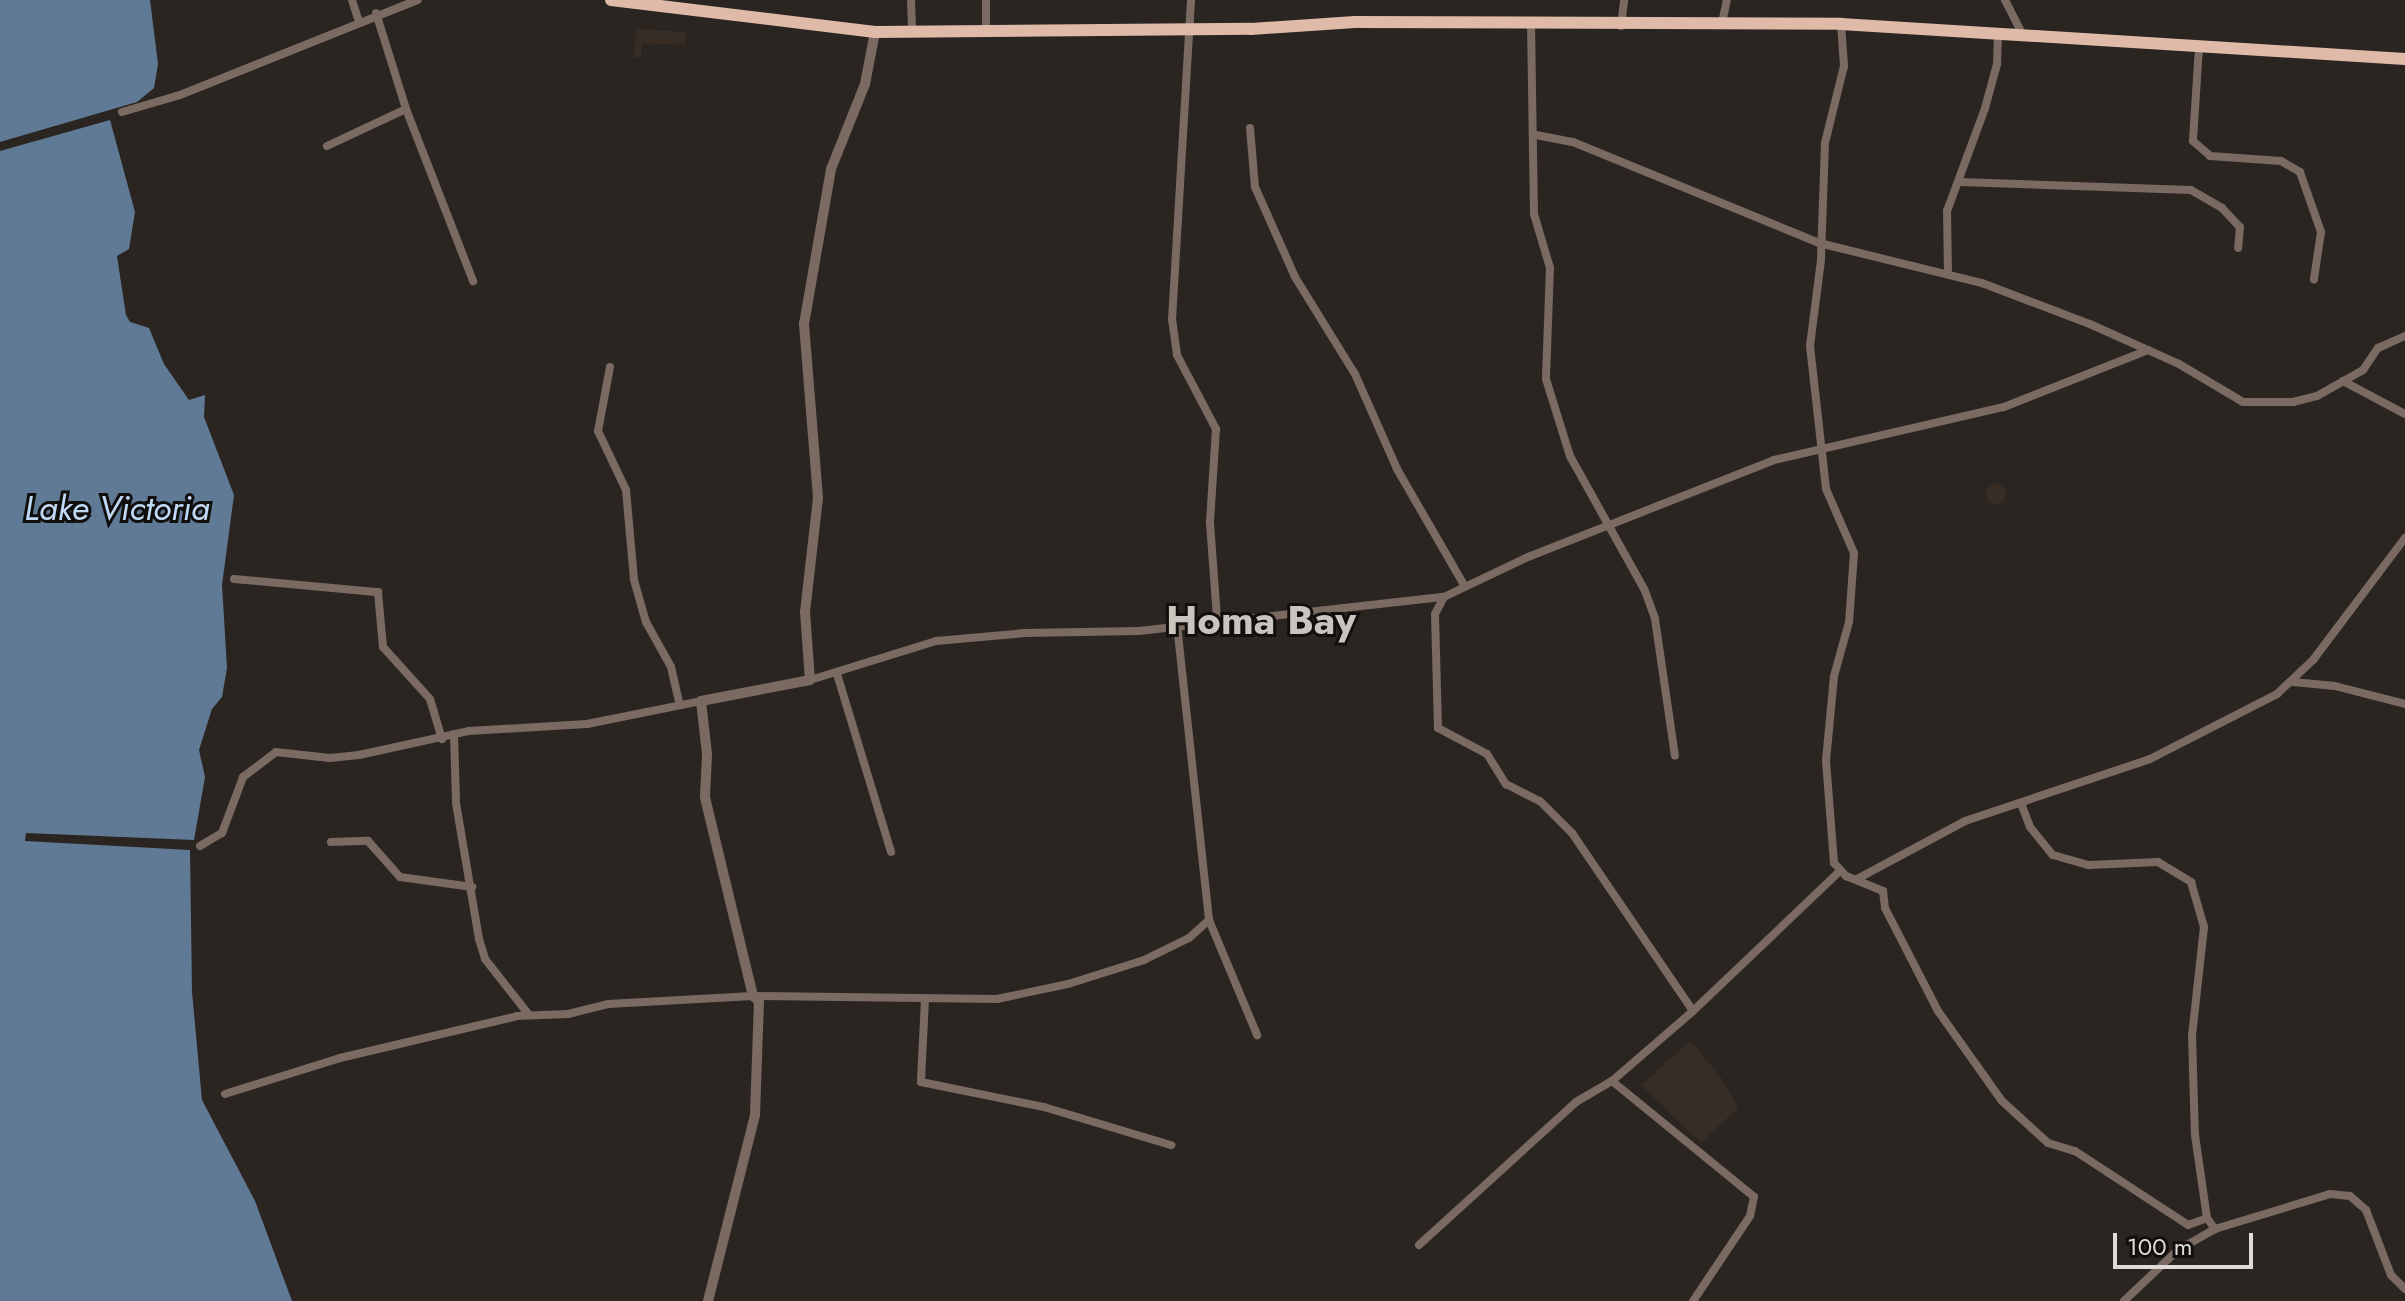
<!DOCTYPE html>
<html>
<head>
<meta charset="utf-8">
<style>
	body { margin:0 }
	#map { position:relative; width:2405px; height:1301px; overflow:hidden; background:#2b2521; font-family:Jost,sans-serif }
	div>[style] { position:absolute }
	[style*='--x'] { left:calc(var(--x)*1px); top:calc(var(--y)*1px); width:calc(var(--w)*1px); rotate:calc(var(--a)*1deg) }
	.built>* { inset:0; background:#372d24 }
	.round { border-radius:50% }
	.water>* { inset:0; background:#607995 }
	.minor>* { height:8px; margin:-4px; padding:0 4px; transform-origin:4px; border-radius:4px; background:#7a6a62 }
	.tertiary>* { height:10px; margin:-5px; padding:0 5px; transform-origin:5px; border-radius:5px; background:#7a6a62 }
	.trunk>* { height:12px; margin:-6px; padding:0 6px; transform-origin:6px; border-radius:6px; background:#dfbaa8 }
	span { translate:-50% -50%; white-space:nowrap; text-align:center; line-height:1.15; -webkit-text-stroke:6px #110f0d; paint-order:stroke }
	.water-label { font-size:34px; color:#c0d9f7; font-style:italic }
	.district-label { font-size:40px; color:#cbc4be; font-weight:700 }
	.scale { position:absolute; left:2113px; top:1233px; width:140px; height:36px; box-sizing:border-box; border:4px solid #dedbd8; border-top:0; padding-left:10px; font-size:24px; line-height:28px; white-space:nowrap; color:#dedbd8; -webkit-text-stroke:6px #110f0d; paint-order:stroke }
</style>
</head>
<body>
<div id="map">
	<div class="built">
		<div style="clip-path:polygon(636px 29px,686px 32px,685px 45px,642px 43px,641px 58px,634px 57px)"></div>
		<div class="round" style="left:1986px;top:484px;width:20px;height:20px"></div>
		<div style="clip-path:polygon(1690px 1041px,1720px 1076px,1738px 1108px,1701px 1143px,1641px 1085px)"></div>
	</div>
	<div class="water">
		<div style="clip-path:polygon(0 0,150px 0,158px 64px,154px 88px,137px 102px,0 142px)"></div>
		<div style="clip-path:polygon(110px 120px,135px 212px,129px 249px,117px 256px,126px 315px,130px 322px,149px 328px,164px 364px,189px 400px,205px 395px,204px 417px,234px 495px,222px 585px,227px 668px,222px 697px,212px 709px,199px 750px,205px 777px,194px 840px,26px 833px,25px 841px,190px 850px,192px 992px,202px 1100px,255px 1201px,292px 1301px,0 1301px,0 151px)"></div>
	</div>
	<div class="minor">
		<div style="--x:352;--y:0;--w:22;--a:72"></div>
		<div style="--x:911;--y:0;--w:31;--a:88"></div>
		<div style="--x:986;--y:0;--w:30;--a:90"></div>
		<div style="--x:1191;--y:0;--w:320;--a:93.4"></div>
		<div style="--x:1172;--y:319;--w:36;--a:82"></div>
		<div style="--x:1177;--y:355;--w:84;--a:62.2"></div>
		<div style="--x:1216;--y:429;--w:94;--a:93.7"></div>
		<div style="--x:1210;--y:523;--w:96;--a:85.8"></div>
		<div style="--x:2005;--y:0;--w:38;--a:63"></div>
		<div style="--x:376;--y:13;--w:101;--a:72.6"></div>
		<div style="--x:406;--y:109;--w:185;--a:68.7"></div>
		<div style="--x:1722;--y:23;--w:24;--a:-78"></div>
		<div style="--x:1531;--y:24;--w:190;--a:89.1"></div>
		<div style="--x:1534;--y:214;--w:56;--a:73.5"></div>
		<div style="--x:1550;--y:268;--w:111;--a:92.1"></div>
		<div style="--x:1546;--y:379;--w:81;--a:72.7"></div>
		<div style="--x:1570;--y:456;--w:154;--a:60.9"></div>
		<div style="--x:1645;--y:591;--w:30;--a:70"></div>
		<div style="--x:1655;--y:619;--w:138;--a:81.7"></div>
		<div style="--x:1841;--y:24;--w:42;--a:85.9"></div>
		<div style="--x:1844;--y:66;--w:79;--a:103.9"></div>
		<div style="--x:1825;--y:143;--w:117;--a:92"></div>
		<div style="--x:1821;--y:260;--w:87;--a:97.3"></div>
		<div style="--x:1810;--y:346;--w:144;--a:83.6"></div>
		<div style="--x:1826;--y:489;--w:70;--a:66.4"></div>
		<div style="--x:1854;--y:553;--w:69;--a:94.1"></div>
		<div style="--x:1849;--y:622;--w:56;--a:105.5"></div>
		<div style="--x:1834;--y:676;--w:85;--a:95.4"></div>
		<div style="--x:1826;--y:761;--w:102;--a:85.5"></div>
		<div style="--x:1834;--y:863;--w:18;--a:47"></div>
		<div style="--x:1846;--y:876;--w:40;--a:22"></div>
		<div style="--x:1883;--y:891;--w:17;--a:83"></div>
		<div style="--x:1885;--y:908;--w:116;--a:62.8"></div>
		<div style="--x:1938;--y:1011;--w:110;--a:54.6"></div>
		<div style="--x:2002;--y:1101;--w:62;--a:42.4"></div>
		<div style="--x:2048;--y:1143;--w:28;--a:17"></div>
		<div style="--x:2075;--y:1151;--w:135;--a:33.2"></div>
		<div style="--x:2188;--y:1225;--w:20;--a:-20"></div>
		<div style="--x:2207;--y:1218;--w:14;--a:54"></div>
		<div style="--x:2215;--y:1229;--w:120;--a:-16.9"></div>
		<div style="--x:2330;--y:1194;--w:20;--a:6"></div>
		<div style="--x:2350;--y:1196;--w:21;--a:41"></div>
		<div style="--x:2366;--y:1210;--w:70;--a:69"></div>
		<div style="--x:2391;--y:1275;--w:20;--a:45"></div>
		<div style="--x:1621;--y:26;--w:26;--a:-83"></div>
		<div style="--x:2199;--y:47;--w:94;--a:93.7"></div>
		<div style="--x:2193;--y:141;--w:23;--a:41"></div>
		<div style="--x:2210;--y:156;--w:71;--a:4"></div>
		<div style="--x:2281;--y:161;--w:22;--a:30"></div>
		<div style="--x:2300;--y:172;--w:64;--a:70.7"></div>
		<div style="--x:2321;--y:232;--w:48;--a:98.5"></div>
		<div style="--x:122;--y:112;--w:60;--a:-16.3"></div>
		<div style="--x:180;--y:95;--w:256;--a:-21.8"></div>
		<div style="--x:1250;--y:128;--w:59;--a:85.2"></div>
		<div style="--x:1255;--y:187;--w:98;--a:66"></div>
		<div style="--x:1295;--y:277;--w:114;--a:58.3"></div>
		<div style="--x:1355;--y:374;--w:104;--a:66.1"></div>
		<div style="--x:1397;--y:469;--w:134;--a:60"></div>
		<div style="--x:1536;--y:135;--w:38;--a:11"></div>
		<div style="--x:1573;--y:142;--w:266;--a:22.3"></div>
		<div style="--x:1819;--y:243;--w:168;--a:13.8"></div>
		<div style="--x:1982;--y:283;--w:118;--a:20.9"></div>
		<div style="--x:2092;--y:325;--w:95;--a:24.1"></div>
		<div style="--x:2179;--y:364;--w:74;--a:30.7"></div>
		<div style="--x:2243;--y:402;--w:50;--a:0"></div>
		<div style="--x:2293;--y:402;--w:25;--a:-14"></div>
		<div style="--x:2317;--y:396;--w:53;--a:-29.5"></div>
		<div style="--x:2363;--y:370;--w:27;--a:-56"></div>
		<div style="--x:2378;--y:348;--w:30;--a:-24"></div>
		<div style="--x:327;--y:146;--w:87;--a:-25.1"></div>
		<div style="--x:1959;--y:182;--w:232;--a:2"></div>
		<div style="--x:2191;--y:190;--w:36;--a:30"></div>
		<div style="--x:2222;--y:208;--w:26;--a:47"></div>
		<div style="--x:2240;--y:227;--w:21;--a:95"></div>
		<div style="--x:1948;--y:273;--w:62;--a:-90.9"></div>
		<div style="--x:1947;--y:211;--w:110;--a:-69.7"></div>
		<div style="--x:1985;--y:108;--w:46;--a:-74.7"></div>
		<div style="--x:1997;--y:64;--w:29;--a:-88"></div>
		<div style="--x:610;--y:367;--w:65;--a:100.6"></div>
		<div style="--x:598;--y:431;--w:65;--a:64.6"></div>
		<div style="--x:626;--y:490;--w:90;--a:84.9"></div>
		<div style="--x:634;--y:580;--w:44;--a:74.1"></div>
		<div style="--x:646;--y:622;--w:51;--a:60.9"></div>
		<div style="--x:671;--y:667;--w:37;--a:77"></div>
		<div style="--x:2343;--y:381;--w:70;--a:28"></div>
		<div style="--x:234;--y:579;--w:145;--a:5.2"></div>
		<div style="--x:378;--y:592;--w:55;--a:84.8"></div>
		<div style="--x:383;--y:647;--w:70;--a:47.9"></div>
		<div style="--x:430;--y:699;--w:42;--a:73.3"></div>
		<div style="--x:1444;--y:597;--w:19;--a:118"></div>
		<div style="--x:1435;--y:614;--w:114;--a:88.5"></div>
		<div style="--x:1438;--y:728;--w:55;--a:28"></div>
		<div style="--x:1487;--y:754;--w:36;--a:58"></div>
		<div style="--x:1506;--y:784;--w:38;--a:27"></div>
		<div style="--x:1540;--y:801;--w:45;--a:45"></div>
		<div style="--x:1572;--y:833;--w:215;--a:55.8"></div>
		<div style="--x:1177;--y:625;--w:297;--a:83.8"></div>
		<div style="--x:1209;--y:920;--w:125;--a:67.3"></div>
		<div style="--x:837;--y:674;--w:186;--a:73.1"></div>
		<div style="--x:810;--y:680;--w:132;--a:-17.2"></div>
		<div style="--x:936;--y:641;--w:89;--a:-5.1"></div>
		<div style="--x:1025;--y:633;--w:114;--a:-1"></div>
		<div style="--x:1139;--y:631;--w:307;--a:-6.4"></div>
		<div style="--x:1444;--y:597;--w:93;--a:-25.5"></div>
		<div style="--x:1528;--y:557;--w:264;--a:-21.5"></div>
		<div style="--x:1774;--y:460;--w:236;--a:-13"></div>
		<div style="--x:2004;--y:407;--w:155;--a:-21.6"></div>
		<div style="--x:2293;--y:682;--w:42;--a:5.4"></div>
		<div style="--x:2335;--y:686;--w:72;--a:14.4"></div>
		<div style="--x:454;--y:734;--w:69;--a:88.3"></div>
		<div style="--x:456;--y:803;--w:138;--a:80.4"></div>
		<div style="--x:479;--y:939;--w:21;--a:73"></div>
		<div style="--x:485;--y:959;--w:71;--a:51.8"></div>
		<div style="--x:2022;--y:806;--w:22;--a:69"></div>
		<div style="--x:2030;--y:827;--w:36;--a:51"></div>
		<div style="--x:2053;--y:855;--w:37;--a:16"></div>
		<div style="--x:2089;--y:865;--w:69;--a:-2.5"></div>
		<div style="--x:2158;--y:862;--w:39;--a:31"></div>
		<div style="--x:2191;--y:882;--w:47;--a:73.9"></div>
		<div style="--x:2204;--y:927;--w:110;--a:96.3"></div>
		<div style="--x:2192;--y:1036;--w:99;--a:88.3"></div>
		<div style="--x:2195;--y:1135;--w:84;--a:81.8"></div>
		<div style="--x:331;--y:842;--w:37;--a:-2"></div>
		<div style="--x:368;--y:841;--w:48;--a:48.4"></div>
		<div style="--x:400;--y:877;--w:73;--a:7.9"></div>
		<div style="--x:200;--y:846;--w:26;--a:-31"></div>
		<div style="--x:222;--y:833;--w:60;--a:-69.4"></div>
		<div style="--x:243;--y:777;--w:41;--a:-37.1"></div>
		<div style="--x:276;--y:752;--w:54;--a:6.3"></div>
		<div style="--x:330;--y:758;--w:29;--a:-6"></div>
		<div style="--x:359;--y:755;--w:113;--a:-12.3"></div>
		<div style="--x:469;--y:731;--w:118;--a:-3.4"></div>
		<div style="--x:587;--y:724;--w:116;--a:-11.4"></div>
		<div style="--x:1857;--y:879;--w:123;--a:-28.2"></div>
		<div style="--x:1965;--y:821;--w:195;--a:-18.5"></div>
		<div style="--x:2150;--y:759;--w:143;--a:-27.1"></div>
		<div style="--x:2277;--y:694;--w:50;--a:-43.4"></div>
		<div style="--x:2313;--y:660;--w:153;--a:-53"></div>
		<div style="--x:925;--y:999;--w:83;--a:92.8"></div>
		<div style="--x:921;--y:1082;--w:126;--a:11.5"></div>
		<div style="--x:1044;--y:1107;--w:133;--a:16.7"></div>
		<div style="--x:1612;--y:1081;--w:183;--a:39.2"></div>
		<div style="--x:1754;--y:1197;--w:19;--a:102"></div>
		<div style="--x:1750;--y:1216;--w:102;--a:123.8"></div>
		<div style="--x:225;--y:1094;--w:121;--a:-17.4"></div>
		<div style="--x:340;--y:1058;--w:182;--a:-13.3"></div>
		<div style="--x:517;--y:1016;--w:51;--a:-2.2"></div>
		<div style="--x:568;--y:1014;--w:41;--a:-14"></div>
		<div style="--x:608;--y:1004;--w:145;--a:-3.2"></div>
		<div style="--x:753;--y:996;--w:244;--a:0.7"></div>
		<div style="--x:997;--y:999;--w:73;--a:-11.9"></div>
		<div style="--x:1068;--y:984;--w:80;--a:-17.5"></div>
		<div style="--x:1144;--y:960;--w:50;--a:-26.1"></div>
		<div style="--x:1189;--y:938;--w:27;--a:-42"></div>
		<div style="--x:1419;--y:1245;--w:212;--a:-42.3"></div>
		<div style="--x:1576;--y:1102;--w:42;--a:-30.3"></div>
		<div style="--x:1612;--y:1081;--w:107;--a:-40.8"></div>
		<div style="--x:1693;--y:1011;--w:202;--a:-43.6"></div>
		<div style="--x:2124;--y:1301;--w:74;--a:-43.4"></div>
		<div style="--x:2178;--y:1250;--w:43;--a:-29.6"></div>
	</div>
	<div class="tertiary">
		<div style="--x:708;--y:1301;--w:192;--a:-75.8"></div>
		<div style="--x:755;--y:1115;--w:114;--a:-88"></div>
		<div style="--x:759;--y:1001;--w:8;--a:-140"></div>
		<div style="--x:753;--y:996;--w:205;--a:-103.6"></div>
		<div style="--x:705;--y:797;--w:43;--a:-87.3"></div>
		<div style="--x:707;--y:754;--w:53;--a:-96.5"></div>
		<div style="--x:701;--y:701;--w:111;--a:-10.9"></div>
		<div style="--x:810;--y:680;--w:68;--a:-94.2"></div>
		<div style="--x:805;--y:612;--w:115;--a:-83.5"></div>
		<div style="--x:818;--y:498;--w:175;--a:-94.6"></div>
		<div style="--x:804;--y:324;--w:157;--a:-80.1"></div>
		<div style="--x:831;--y:169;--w:92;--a:-68.2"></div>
		<div style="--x:865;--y:84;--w:53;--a:-79.1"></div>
	</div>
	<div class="trunk">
		<div style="--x:611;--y:0;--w:266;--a:6.9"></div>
		<div style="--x:875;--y:32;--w:376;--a:-0.5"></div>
		<div style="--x:1251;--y:29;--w:104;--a:-3.9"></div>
		<div style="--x:1355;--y:22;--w:486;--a:0.2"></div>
		<div style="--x:1841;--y:24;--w:565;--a:3.55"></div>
	</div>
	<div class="water-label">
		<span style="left:117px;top:509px">Lake Victoria</span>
	</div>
	<div class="district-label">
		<span style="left:1261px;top:620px">Homa Bay</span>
	</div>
	<div class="scale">100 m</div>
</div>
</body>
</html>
